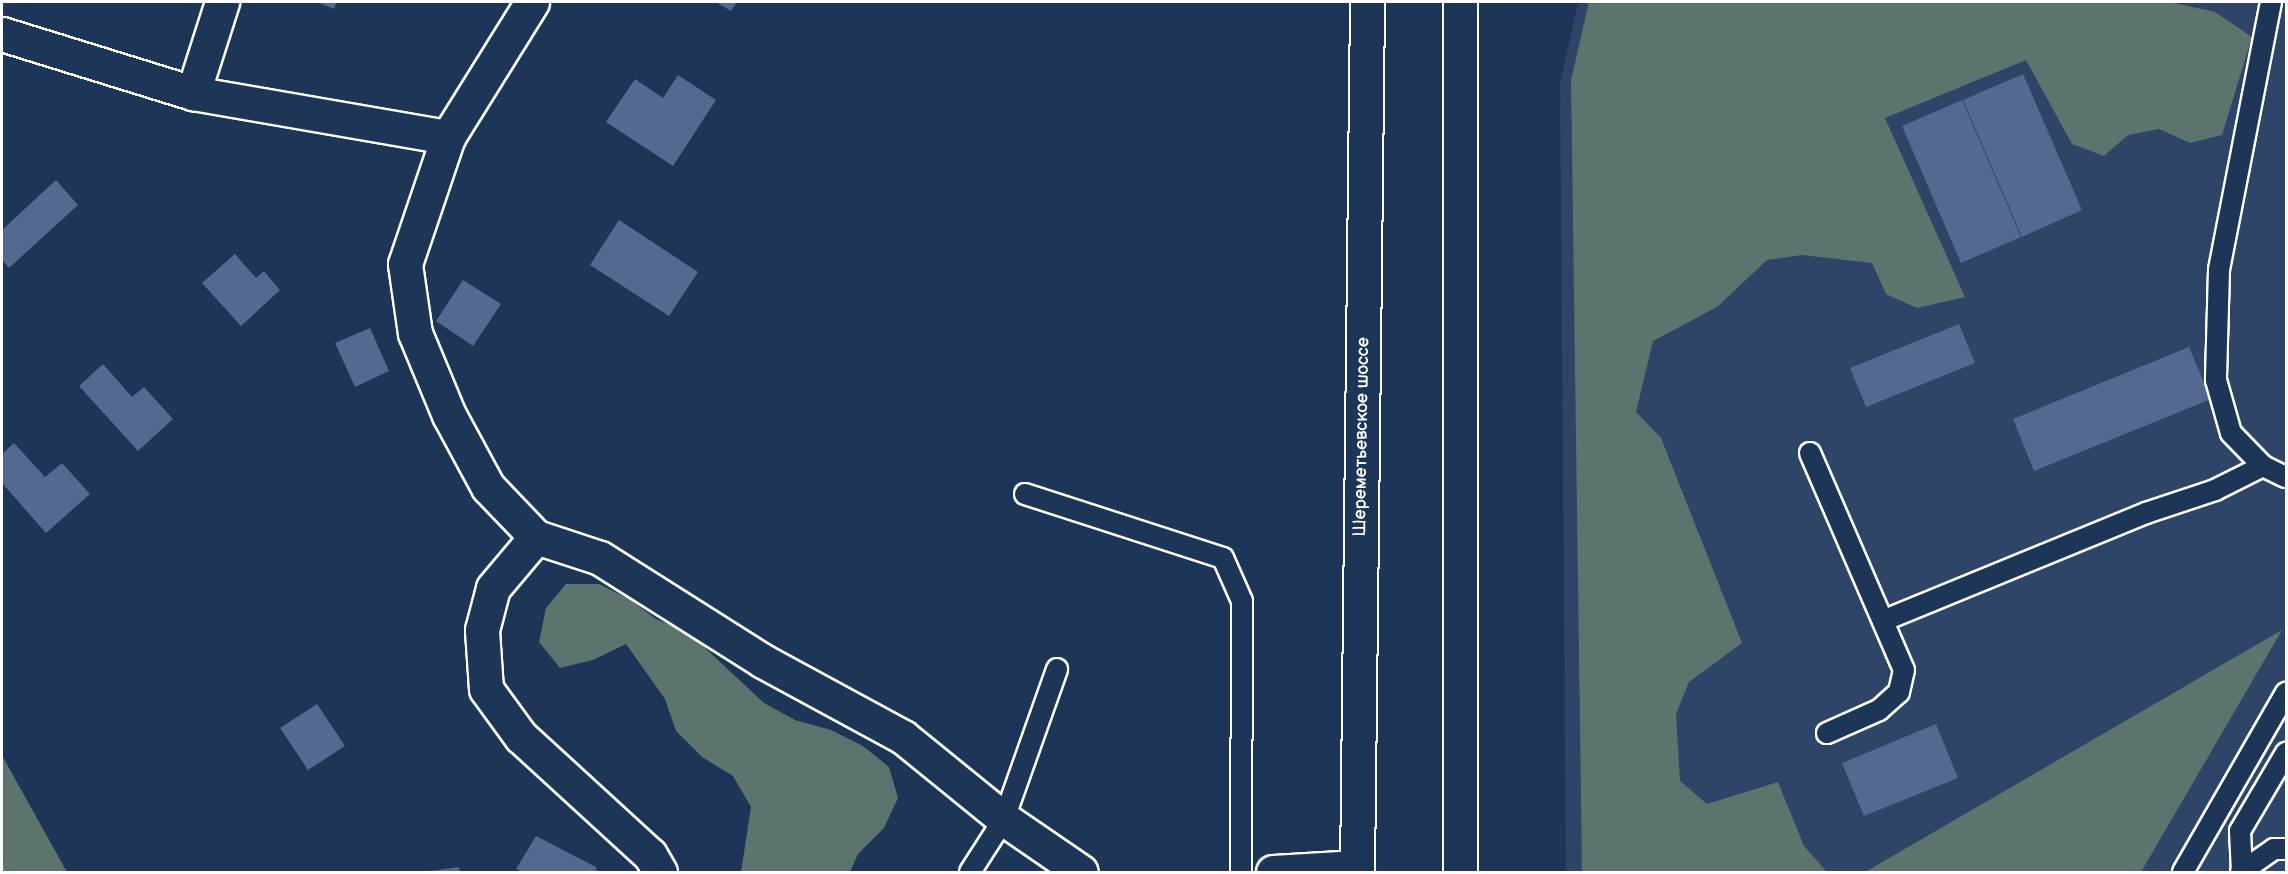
<!DOCTYPE html>
<html>
<head>
<meta charset="utf-8">
<style>
	body { margin:0 }
	#map { position:relative; width:2288px; height:874px; overflow:hidden; background:#1d3557; font-family:"Balsamiq Sans",sans-serif }
	div>[style] { position:absolute }
	[style*='--x'] { left:calc(var(--x)*1px); top:calc(var(--y)*1px); width:calc(var(--w)*1px); rotate:calc(var(--a)*1deg) }
	.built>* { inset:0; background:#2e4568 }
	.green>* { inset:0; background:#5d736e }
	.building>* { inset:0; background:#546990 }
	.roads { filter:drop-shadow(2px 0 #fff) drop-shadow(-2px 0 #fff) drop-shadow(0 2px #fff) drop-shadow(0 -2px #fff) }
	.service>* { height:20px; margin:-10px; padding:0 10px; transform-origin:10px; border-radius:10px; background:#1d3557 }
	.minor>* { height:33px; margin:-16.5px; padding:0 16.5px; transform-origin:16.5px; border-radius:16.5px; background:#1d3557 }
	.primary>* { height:33px; margin:-16.5px; padding:0 16.5px; transform-origin:16.5px; border-radius:16.5px; background:#1d3557 }
	span { translate:-50% -50%; white-space:nowrap; text-align:center; line-height:1.15; -webkit-text-stroke:4.5px #1d3557; paint-order:stroke }
	.street-label { font-size:18px; color:#fff }
	.frame { position:absolute; inset:0; border:3px solid #fff; pointer-events:none }
</style>
</head>
<body>
<div id="map">
	<div class="built">
		<div style="clip-path:polygon(1578px 2px,2286px 2px,2286px 872px,1566px 872px,1560px 84px)"></div>
	</div>
	<div class="green">
		<div style="clip-path:polygon(1589px 2px,2170px 2px,2215px 12px,2252px 37px,2222px 135px,2190px 143px,2159px 129px,2128px 135px,2104px 156px,2072px 144px,2026px 60px,1885px 118px,1965px 297px,1917px 308px,1886px 294px,1872px 263px,1802px 255px,1767px 260px,1717px 307px,1653px 341px,1636px 412px,1661px 438px,1742px 643px,1689px 682px,1676px 714px,1680px 781px,1707px 804px,1778px 782px,1804px 846px,1827px 872px,1841px 872px,1582px 872px,1571px 80px)"></div>
		<div style="clip-path:polygon(566px 584px,599px 584px,629px 599px,656px 619px,689px 633px,764px 703px,795px 720px,831px 730px,863px 746px,889px 767px,898px 798px,884px 828px,858px 854px,850px 872px,741px 872px,751px 807px,733px 776px,702px 757px,676px 731px,665px 699px,626px 644px,593px 660px,560px 668px,539px 642px,546px 608px)"></div>
		<div style="clip-path:polygon(2282px 630px,2141px 872px,1865px 872px)"></div>
		<div style="clip-path:polygon(2px 756px,4px 759px,67px 872px,2px 872px)"></div>
	</div>
	<div class="building">
		<div style="clip-path:polygon(317px 2px,337px 2px,334px 9px)"></div>
		<div style="clip-path:polygon(716px 2px,737px 2px,731px 11px)"></div>
		<div style="clip-path:polygon(2023px 74px,2082px 210px,2022px 237px,1963px 100px)"></div>
		<div style="clip-path:polygon(678px 75px,716px 100px,673px 166px,606px 122px,635px 79px,663px 98px)"></div>
		<div style="clip-path:polygon(1962px 100px,2021px 237px,1961px 263px,1902px 126px)"></div>
		<div style="clip-path:polygon(56px 180px,78px 205px,9px 268px,2px 260px,2px 230px)"></div>
		<div style="clip-path:polygon(619px 220px,698px 272px,669px 316px,590px 265px)"></div>
		<div style="clip-path:polygon(235px 254px,256px 278px,264px 271px,280px 290px,241px 326px,202px 283px)"></div>
		<div style="clip-path:polygon(463px 280px,501px 304px,473px 346px,436px 321px)"></div>
		<div style="clip-path:polygon(1959px 324px,1975px 363px,1866px 407px,1850px 368px)"></div>
		<div style="clip-path:polygon(370px 328px,389px 371px,355px 387px,335px 343px)"></div>
		<div style="clip-path:polygon(2189px 347px,2211px 399px,2034px 471px,2013px 419px)"></div>
		<div style="clip-path:polygon(103px 364px,132px 397px,144px 387px,173px 419px,138px 451px,79px 386px)"></div>
		<div style="clip-path:polygon(14px 443px,45px 477px,62px 463px,90px 494px,46px 533px,2px 483px,2px 454px)"></div>
		<div style="clip-path:polygon(317px 704px,345px 746px,308px 770px,280px 728px)"></div>
		<div style="clip-path:polygon(1936px 724px,1958px 778px,1864px 816px,1842px 763px)"></div>
		<div style="clip-path:polygon(536px 836px,596px 867px,597px 872px,523px 872px,516px 869px)"></div>
		<div style="clip-path:polygon(459px 867px,460px 872px,430px 872px,430px 871px)"></div>
	</div>
	<div class="roads">
		<div class="service">
			<div style="--x:2271;--y:2;--w:273;--a:101"></div>
			<div style="--x:2219;--y:270;--w:110;--a:91.6"></div>
			<div style="--x:2216;--y:380;--w:55;--a:74.2"></div>
			<div style="--x:2231;--y:433;--w:46;--a:45.9"></div>
			<div style="--x:2263;--y:466;--w:25;--a:26"></div>
			<div style="--x:1810;--y:453;--w:236;--a:66.6"></div>
			<div style="--x:1904;--y:670;--w:23;--a:103"></div>
			<div style="--x:1899;--y:692;--w:27;--a:138"></div>
			<div style="--x:1879;--y:710;--w:57;--a:156.1"></div>
			<div style="--x:1025;--y:494;--w:208;--a:17.9"></div>
			<div style="--x:1223;--y:558;--w:47;--a:66.2"></div>
			<div style="--x:1242;--y:601;--w:271;--a:90.2"></div>
			<div style="--x:1885;--y:620;--w:282;--a:-22.3"></div>
			<div style="--x:2146;--y:513;--w:73;--a:-18.4"></div>
			<div style="--x:2215;--y:490;--w:54;--a:-26.6"></div>
			<div style="--x:970;--y:872;--w:63;--a:-57.3"></div>
			<div style="--x:1004;--y:819;--w:159;--a:-70.5"></div>
			<div style="--x:2183;--y:872;--w:207;--a:-60.1"></div>
			<div style="--x:2241;--y:872;--w:40;--a:-34.9"></div>
			<div style="--x:2274;--y:849;--w:12;--a:0"></div>
			<div style="--x:2242;--y:872;--w:41;--a:-92.8"></div>
			<div style="--x:2240;--y:831;--w:91;--a:-59.5"></div>
		</div>
		<div class="minor">
			<div style="--x:532;--y:2;--w:159;--a:121.9"></div>
			<div style="--x:448;--y:137;--w:134;--a:108.7"></div>
			<div style="--x:405;--y:264;--w:70;--a:81.8"></div>
			<div style="--x:415;--y:333;--w:89;--a:67.5"></div>
			<div style="--x:449;--y:415;--w:82;--a:61.6"></div>
			<div style="--x:488;--y:487;--w:69;--a:46.2"></div>
			<div style="--x:2;--y:34;--w:200;--a:17.2"></div>
			<div style="--x:193;--y:93;--w:259;--a:9.8"></div>
			<div style="--x:193;--y:93;--w:96;--a:-72.3"></div>
			<div style="--x:660;--y:872;--w:20;--a:-120"></div>
			<div style="--x:650;--y:855;--w:175;--a:-137.5"></div>
			<div style="--x:521;--y:737;--w:59;--a:-126.1"></div>
			<div style="--x:486;--y:689;--w:59;--a:-93.9"></div>
			<div style="--x:482;--y:630;--w:43;--a:-75.3"></div>
			<div style="--x:493;--y:588;--w:67;--a:-49.9"></div>
			<div style="--x:536;--y:537;--w:67;--a:18.2"></div>
			<div style="--x:600;--y:558;--w:193;--a:32.3"></div>
			<div style="--x:763;--y:661;--w:159;--a:28.5"></div>
			<div style="--x:903;--y:737;--w:130;--a:39.1"></div>
			<div style="--x:1004;--y:819;--w:93;--a:34.5"></div>
			<div style="--x:1273;--y:872;--w:84;--a:-3.4"></div>
		</div>
		<div class="primary">
			<div style="--x:1357;--y:872;--w:870;--a:-89.34"></div>
			<div style="--x:1460;--y:872;--w:870;--a:-90"></div>
		</div>
	</div>
	<div class="street-label">
		<span style="left:1362px;top:437px;rotate:-89deg">Шереметьевское шоссе</span>
	</div>
	<div class="frame"></div>
</div>
</body>
</html>
